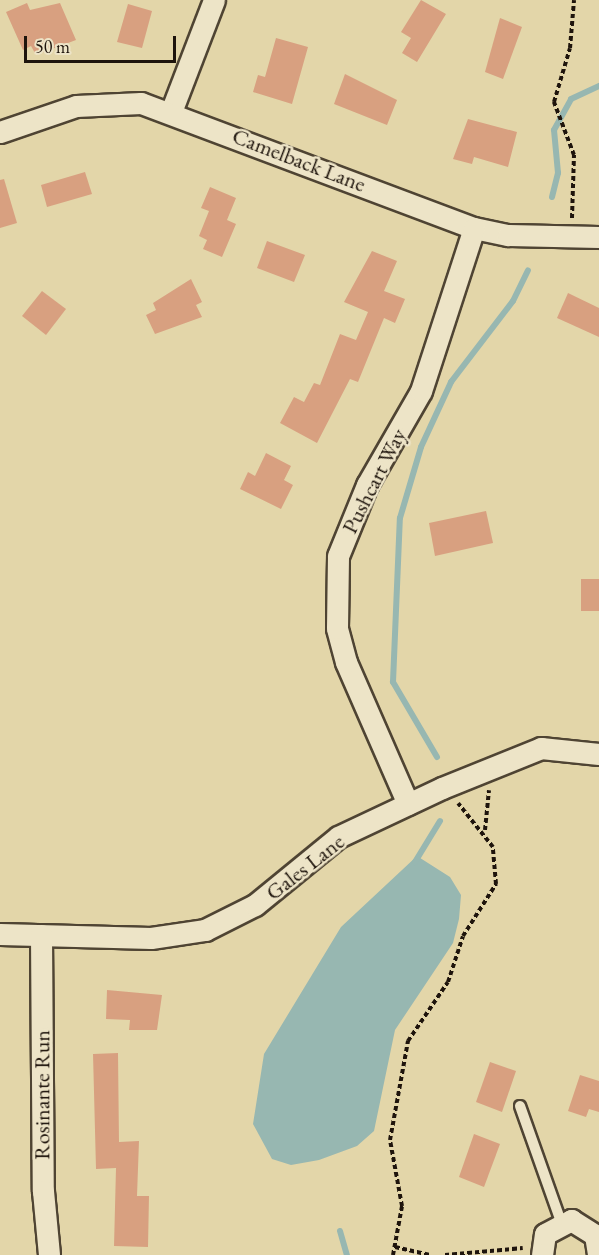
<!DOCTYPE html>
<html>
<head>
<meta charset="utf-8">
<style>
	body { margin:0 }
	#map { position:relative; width:599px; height:1255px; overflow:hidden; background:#e3d6a9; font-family:"EB Garamond",serif }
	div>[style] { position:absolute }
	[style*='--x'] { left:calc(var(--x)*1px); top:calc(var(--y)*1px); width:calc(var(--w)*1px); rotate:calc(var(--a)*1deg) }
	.water>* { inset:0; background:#97b7b1 }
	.stream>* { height:6px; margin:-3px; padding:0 3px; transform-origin:3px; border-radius:3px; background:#97b7b1 }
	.building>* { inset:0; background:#d8a080 }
	.path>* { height:4px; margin-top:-2px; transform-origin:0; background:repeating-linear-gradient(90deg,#1e140c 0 4.5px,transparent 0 7.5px) }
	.roads { filter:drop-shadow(2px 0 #4f4433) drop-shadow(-2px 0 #4f4433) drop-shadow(0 2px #4f4433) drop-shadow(0 -2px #4f4433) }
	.service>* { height:10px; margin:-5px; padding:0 5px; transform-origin:5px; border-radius:5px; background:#ede4c7 }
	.minor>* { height:21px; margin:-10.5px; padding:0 10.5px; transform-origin:10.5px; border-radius:10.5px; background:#ede4c7 }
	span { translate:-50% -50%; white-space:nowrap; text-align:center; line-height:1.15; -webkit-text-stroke:5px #ede4c7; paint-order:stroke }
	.street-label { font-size:22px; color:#1e140c }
	.scale { position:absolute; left:24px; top:36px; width:152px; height:27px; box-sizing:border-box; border:3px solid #1e140c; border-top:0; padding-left:8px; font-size:18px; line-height:21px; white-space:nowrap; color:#1e140c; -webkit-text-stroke:4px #ede4c7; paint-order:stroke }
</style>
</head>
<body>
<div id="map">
	<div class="water">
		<div style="clip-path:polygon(417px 856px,450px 877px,461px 895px,459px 919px,453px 943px,395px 1030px,374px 1131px,357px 1146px,319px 1160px,291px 1165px,272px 1159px,253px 1124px,264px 1054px,341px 927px)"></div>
	</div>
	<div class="stream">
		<div style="--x:552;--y:197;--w:25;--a:-76"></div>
		<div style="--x:558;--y:173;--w:43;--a:-95.3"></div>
		<div style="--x:554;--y:130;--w:35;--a:-61"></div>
		<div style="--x:571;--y:99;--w:31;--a:-25"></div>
		<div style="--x:437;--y:757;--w:87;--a:-120.4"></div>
		<div style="--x:393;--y:682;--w:164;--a:-87.6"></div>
		<div style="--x:400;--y:518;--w:74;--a:-73.5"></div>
		<div style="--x:421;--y:447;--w:72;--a:-65.2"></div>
		<div style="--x:451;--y:382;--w:102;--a:-52.6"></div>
		<div style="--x:513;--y:301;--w:34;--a:-64"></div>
		<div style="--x:415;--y:862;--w:48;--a:-58.6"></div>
		<div style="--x:340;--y:1231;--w:25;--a:74"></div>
	</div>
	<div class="building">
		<div style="clip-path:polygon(421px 0,446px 14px,417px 62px,402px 53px,411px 38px,401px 32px)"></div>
		<div style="clip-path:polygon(27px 3px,30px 10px,60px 3px,76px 40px,36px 55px,31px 46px,23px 50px,6px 12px)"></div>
		<div style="clip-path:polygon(128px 4px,152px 11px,142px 48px,117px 42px)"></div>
		<div style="clip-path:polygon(500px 18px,522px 27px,503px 79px,485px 72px)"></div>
		<div style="clip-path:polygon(276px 38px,308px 47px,292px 104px,253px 92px,258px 75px,265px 77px)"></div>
		<div style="clip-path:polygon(345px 74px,397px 100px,387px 125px,334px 104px)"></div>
		<div style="clip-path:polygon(468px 119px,517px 132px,508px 167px,474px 157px,472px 164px,453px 159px)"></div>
		<div style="clip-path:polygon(85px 172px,92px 194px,47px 207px,41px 185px)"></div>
		<div style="clip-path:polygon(4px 179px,17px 223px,0 228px,0 180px)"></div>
		<div style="clip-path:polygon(210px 187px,236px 198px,227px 220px,236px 224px,222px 257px,203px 249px,207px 240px,199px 236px,209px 211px,201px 208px)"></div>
		<div style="clip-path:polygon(267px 241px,305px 255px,294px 282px,257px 268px)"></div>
		<div style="clip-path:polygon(372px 251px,397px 261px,384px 291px,405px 299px,395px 323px,384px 318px,358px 382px,350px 379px,317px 443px,280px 423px,294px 397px,304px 402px,314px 383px,320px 385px,340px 334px,356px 340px,368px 312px,344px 302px)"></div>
		<div style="clip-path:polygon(191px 279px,202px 302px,196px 305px,202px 317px,155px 334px,146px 315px,156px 310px,153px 303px)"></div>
		<div style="clip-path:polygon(42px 291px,66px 309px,46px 335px,22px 316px)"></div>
		<div style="clip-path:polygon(568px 293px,599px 308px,599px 337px,557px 318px)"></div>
		<div style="clip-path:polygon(266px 453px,291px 466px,284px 480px,293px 485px,281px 509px,240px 489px,248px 472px,255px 476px)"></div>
		<div style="clip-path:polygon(486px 511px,493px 543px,435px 556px,429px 523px)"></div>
		<div style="clip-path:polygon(581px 579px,599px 579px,599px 611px,581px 611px)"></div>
		<div style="clip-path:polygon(107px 990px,162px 995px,157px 1030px,129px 1030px,130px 1020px,106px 1019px)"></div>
		<div style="clip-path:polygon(118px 1053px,119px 1142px,139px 1141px,137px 1196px,149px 1196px,148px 1247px,114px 1246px,116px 1168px,96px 1169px,93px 1054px)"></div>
		<div style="clip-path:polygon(490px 1062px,516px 1071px,502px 1112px,476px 1102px)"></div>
		<div style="clip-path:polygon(580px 1075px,599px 1081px,599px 1112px,589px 1109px,586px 1117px,568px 1111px)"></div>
		<div style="clip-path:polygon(474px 1134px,500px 1144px,484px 1187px,459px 1177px)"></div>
	</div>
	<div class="path">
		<div style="--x:572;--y:218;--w:63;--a:-88.2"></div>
		<div style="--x:574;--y:155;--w:57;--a:-110.7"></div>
		<div style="--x:554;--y:102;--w:56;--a:-73.5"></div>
		<div style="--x:570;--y:48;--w:48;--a:-85.2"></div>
		<div style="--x:485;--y:830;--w:40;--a:-84.3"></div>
		<div style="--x:395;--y:1247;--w:37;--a:13"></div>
		<div style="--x:393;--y:1255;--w:50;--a:-79.6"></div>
		<div style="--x:402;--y:1206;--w:67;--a:-100.3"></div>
		<div style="--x:390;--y:1140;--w:101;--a:-79.7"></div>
		<div style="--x:408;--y:1041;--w:71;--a:-55.9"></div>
		<div style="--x:448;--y:982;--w:48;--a:-71.9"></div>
		<div style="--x:463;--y:936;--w:62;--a:-57.6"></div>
		<div style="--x:496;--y:884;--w:37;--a:-95"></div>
		<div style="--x:493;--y:847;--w:56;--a:-128.5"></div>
		<div style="--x:445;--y:1255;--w:78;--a:-5.1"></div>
	</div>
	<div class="roads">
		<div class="service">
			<div style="--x:520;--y:1106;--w:123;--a:70.5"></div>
		</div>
		<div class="minor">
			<div style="--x:171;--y:112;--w:120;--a:-69"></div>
			<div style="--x:0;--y:132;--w:80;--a:-18.9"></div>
			<div style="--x:76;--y:106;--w:65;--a:-2.6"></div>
			<div style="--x:141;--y:103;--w:356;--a:20.6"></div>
			<div style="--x:474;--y:228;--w:35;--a:12"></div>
			<div style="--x:508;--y:235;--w:91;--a:1.3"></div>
			<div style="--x:408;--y:804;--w:155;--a:-113.6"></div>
			<div style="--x:346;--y:662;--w:35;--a:-105"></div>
			<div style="--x:337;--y:628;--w:72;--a:-89.2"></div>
			<div style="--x:338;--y:556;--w:77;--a:-67.8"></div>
			<div style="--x:367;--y:485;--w:108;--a:-60.1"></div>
			<div style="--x:421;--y:391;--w:171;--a:-72"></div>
			<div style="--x:0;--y:934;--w:151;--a:1.5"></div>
			<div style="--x:151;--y:938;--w:55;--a:-8.4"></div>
			<div style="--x:205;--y:930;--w:56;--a:-26.6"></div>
			<div style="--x:255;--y:905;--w:107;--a:-39.3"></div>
			<div style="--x:338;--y:837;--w:115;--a:-25.2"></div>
			<div style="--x:442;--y:788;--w:107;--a:-22"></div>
			<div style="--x:541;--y:748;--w:58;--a:5.9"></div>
			<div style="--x:41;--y:935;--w:256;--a:89.6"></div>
			<div style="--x:43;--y:1191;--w:64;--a:84.6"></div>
			<div style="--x:542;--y:1255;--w:21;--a:-82"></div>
			<div style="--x:545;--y:1234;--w:30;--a:-28"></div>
			<div style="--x:571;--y:1220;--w:28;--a:32"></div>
			<div style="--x:595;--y:1235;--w:20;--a:81"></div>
		</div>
	</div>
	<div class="street-label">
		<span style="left:299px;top:160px;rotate:21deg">Camelback Lane</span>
		<span style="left:374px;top:481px;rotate:-63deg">Pushcart Way</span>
		<span style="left:305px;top:867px;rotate:-38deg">Gales Lane</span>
		<span style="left:42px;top:1095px;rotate:-90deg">Rosinante Run</span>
	</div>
	<div class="scale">50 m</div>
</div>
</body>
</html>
